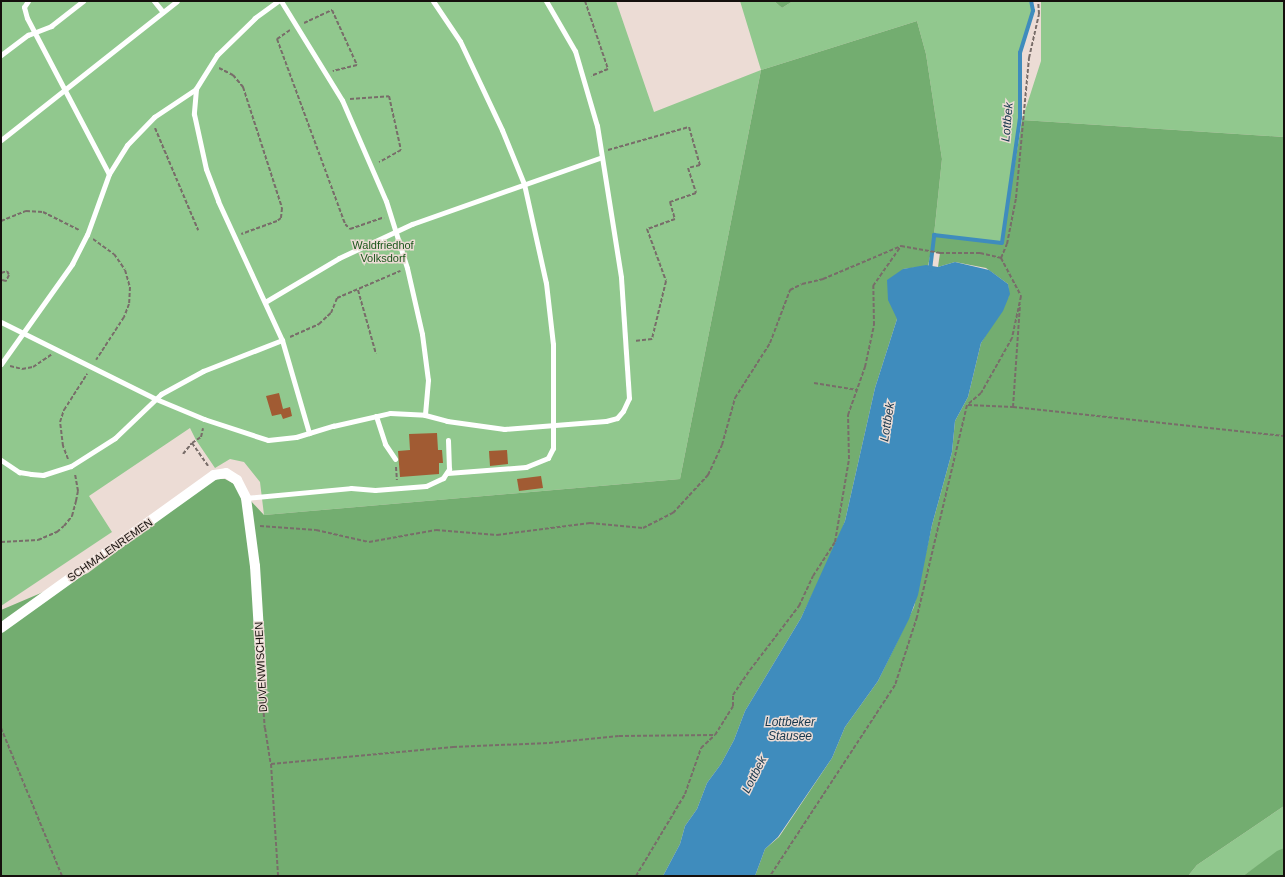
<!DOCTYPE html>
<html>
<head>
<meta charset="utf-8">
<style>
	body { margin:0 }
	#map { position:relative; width:1285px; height:877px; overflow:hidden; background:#ecdcd5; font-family:Arial,sans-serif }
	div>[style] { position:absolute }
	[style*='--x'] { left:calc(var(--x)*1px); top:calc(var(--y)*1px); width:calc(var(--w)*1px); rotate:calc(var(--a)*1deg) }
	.green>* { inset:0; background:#91c88e }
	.forest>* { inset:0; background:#73ad70 }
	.water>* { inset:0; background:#3f8cbd }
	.stream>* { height:3.5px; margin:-1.75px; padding:0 1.75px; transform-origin:1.75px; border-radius:1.75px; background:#3f8cbd }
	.building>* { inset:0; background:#a15b33 }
	.path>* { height:2px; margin-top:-1px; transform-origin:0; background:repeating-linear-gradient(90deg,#786d69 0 4px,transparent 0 6px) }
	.service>* { height:5px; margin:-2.5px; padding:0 2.5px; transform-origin:2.5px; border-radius:2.5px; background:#fff }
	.minor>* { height:10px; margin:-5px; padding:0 5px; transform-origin:5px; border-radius:5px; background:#fff }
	span { translate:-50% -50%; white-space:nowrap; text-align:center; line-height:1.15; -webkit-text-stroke:3px #ecdcd5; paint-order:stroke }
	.park-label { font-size:11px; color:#1b561b }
	.street-label { font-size:11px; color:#15100d }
	.water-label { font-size:12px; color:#16374d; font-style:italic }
	.frame { position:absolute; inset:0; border:2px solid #15100d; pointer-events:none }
</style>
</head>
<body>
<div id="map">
	<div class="green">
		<div style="clip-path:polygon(1px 1px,616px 1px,654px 112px,761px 70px,740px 1px,774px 1px,782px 8px,793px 1px,1031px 1px,1033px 11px,1020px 53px,1020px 118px,1002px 243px,934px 235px,942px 159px,926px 54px,917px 21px,761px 70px,680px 479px,264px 515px,260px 482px,244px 462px,230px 459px,215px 468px,196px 440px,190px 428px,89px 496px,112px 532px,1px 606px)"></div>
		<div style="clip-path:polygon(1041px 1px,1284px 1px,1284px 137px,1022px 120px,1041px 61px)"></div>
		<div style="clip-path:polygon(1284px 806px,1284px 848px,1243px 876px,1188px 876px,1197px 865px)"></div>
	</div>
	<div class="forest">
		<div style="clip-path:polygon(774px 1px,793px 1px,782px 8px)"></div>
		<div style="clip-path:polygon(917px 21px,926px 54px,942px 159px,934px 235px,1002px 243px,1022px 120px,1284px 137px,1284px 806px,1197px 865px,1188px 876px,755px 876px,765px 849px,779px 837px,832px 758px,845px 727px,878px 681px,914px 607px,932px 525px,952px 452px,955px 421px,968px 397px,981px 343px,1009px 296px,1008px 284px,986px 268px,955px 262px,938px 267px,940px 253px,932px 252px,933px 242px,928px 266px,903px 269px,897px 319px,875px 388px,845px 521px,837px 543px,801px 618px,745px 711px,734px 740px,721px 764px,707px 783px,697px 809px,685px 826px,680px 844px,663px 876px,1px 876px,1px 610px,88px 573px,213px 479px,225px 479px,236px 485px,264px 515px,680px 479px,761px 70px)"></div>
		<div style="clip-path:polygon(1284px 848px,1284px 876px,1243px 876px,1277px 851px)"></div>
	</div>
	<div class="water">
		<div style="clip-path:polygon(955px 262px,989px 270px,1008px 284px,1010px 294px,1003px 311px,981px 343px,968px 397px,955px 421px,952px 452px,932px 525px,918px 595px,909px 619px,878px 681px,845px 727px,832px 758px,778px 837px,765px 849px,755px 876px,663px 876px,680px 844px,685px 826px,697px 809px,707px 783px,721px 764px,734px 740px,745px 711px,801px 618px,845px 521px,875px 388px,897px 319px,888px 300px,887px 280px,903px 269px,926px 265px,938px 267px)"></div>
	</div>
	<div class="stream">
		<div style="--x:930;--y:270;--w:35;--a:-83"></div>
		<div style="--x:934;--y:235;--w:68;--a:6.7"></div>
		<div style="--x:1002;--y:243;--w:126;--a:-81.8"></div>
		<div style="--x:1020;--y:118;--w:65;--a:-90"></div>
		<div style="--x:1020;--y:53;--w:44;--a:-72.8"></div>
		<div style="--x:1033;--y:11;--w:10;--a:-101"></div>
	</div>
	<div class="building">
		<div style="clip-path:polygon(279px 393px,283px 409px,290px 407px,292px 416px,283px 419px,281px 414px,272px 416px,266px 396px)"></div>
		<div style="clip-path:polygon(437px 433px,438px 450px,442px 450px,443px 463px,439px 463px,439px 474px,400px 477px,398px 451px,410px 450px,409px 434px)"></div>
		<div style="clip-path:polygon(507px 450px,508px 464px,490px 466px,489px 451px)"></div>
		<div style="clip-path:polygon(541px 476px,543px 488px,519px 491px,517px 479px)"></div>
	</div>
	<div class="path">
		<div style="--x:577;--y:1;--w:2;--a:0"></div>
		<div style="--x:585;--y:1;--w:72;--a:71.3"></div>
		<div style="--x:608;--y:69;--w:18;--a:158"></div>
		<div style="--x:304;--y:23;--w:31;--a:-25"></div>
		<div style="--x:332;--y:10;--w:60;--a:65.6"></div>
		<div style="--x:357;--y:65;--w:25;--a:166"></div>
		<div style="--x:290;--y:30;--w:16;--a:145"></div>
		<div style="--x:277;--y:39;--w:197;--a:69.8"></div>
		<div style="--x:345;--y:224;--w:7;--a:45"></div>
		<div style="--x:350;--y:229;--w:36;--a:-19"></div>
		<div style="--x:219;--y:68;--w:16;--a:27"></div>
		<div style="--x:233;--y:75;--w:16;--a:50"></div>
		<div style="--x:243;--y:87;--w:127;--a:72.1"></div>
		<div style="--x:282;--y:208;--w:10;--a:96"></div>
		<div style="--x:281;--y:218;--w:5;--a:143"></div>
		<div style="--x:277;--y:221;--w:38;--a:160"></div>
		<div style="--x:350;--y:99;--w:39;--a:-4"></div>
		<div style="--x:389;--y:96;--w:55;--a:77.5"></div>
		<div style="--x:401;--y:150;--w:25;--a:151"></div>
		<div style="--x:155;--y:128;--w:111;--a:67.1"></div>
		<div style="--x:608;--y:150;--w:84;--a:-15.9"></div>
		<div style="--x:689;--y:127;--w:40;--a:74"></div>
		<div style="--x:700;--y:165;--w:12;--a:166"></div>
		<div style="--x:688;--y:168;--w:26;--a:72"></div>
		<div style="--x:696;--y:193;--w:28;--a:161"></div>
		<div style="--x:670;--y:202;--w:18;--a:74"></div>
		<div style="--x:675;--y:219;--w:30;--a:160"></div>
		<div style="--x:647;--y:229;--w:55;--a:69.9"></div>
		<div style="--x:666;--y:281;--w:60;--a:103.6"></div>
		<div style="--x:652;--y:339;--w:18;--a:174"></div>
		<div style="--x:1;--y:221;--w:27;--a:-22"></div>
		<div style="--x:26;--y:211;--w:17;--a:3"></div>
		<div style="--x:43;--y:212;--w:40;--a:26.6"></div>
		<div style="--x:93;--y:239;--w:26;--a:36"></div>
		<div style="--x:114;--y:254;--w:19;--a:55"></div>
		<div style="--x:125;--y:270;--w:18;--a:74"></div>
		<div style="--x:130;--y:287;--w:17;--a:93"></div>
		<div style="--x:129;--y:304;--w:14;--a:111"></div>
		<div style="--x:124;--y:317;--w:51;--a:123.1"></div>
		<div style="--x:1001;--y:258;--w:15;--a:-67"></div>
		<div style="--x:1007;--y:244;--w:47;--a:-78.9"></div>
		<div style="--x:1016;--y:198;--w:141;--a:-84.7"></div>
		<div style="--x:1029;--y:58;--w:45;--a:-77.2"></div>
		<div style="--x:1039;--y:14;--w:13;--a:-94"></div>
		<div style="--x:1;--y:273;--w:6;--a:-18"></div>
		<div style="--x:7;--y:271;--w:4;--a:63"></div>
		<div style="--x:9;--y:275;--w:7;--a:117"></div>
		<div style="--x:6;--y:281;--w:4;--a:-166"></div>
		<div style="--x:358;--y:290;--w:66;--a:74.3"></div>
		<div style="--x:290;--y:337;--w:32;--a:-24"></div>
		<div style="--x:319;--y:324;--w:16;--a:-43"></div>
		<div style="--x:331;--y:313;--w:16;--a:-68"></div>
		<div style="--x:337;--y:298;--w:69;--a:-23.2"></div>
		<div style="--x:10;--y:366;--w:12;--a:14"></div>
		<div style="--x:22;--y:369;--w:11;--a:-10"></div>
		<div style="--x:33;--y:367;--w:22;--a:-34"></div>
		<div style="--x:814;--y:383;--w:44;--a:9.2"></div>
		<div style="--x:968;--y:405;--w:45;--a:2.5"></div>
		<div style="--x:1013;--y:407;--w:273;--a:6.1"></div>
		<div style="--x:1013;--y:407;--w:103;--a:-86.1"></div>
		<div style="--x:192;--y:443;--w:11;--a:-34"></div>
		<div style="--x:201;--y:437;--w:9;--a:-77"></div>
		<div style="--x:183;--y:454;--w:14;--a:-51"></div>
		<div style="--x:192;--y:443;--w:28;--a:55"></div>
		<div style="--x:68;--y:459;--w:14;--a:-111"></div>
		<div style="--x:63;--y:446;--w:24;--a:-97"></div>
		<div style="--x:60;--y:422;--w:13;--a:-72"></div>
		<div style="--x:64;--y:410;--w:43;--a:-57.4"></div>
		<div style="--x:396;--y:467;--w:13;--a:86"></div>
		<div style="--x:260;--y:526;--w:56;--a:4.1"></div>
		<div style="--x:316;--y:530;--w:54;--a:12.8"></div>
		<div style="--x:369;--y:542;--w:68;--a:-10.2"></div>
		<div style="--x:436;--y:530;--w:61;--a:4.7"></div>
		<div style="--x:497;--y:535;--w:94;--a:-7.4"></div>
		<div style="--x:590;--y:523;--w:53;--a:5.4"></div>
		<div style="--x:643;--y:528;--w:34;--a:-27"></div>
		<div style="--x:673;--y:513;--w:52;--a:-47.4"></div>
		<div style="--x:708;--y:475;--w:33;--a:-65"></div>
		<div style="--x:722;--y:445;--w:49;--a:-74.5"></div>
		<div style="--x:735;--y:398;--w:65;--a:-57.5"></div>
		<div style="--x:770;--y:343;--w:57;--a:-69.3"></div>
		<div style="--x:790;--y:290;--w:13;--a:-27"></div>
		<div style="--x:802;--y:284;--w:22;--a:-13"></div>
		<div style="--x:823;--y:279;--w:85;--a:-22.9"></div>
		<div style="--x:901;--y:246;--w:40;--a:10"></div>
		<div style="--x:940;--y:253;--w:40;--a:0"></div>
		<div style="--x:980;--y:253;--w:22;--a:13"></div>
		<div style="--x:1001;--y:258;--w:43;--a:62.2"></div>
		<div style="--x:1021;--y:296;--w:43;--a:102.1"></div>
		<div style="--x:1012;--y:338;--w:63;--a:119.4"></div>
		<div style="--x:981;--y:393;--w:18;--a:139"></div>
		<div style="--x:967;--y:405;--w:218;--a:103.3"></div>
		<div style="--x:917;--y:617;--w:71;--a:107.9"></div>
		<div style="--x:895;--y:685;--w:228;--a:123.2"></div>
		<div style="--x:1;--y:542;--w:37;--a:-3"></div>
		<div style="--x:38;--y:540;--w:21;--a:-23"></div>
		<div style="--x:57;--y:532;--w:9;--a:-41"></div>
		<div style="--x:64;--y:526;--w:13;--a:-51"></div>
		<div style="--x:72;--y:516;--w:16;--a:-75"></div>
		<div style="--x:76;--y:501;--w:10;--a:-79"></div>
		<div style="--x:78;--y:491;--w:17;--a:-100"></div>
		<div style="--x:262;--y:689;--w:39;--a:86"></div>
		<div style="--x:265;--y:728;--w:36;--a:81"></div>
		<div style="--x:271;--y:764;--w:112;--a:86.4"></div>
		<div style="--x:1;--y:728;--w:160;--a:67.6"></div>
		<div style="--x:271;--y:764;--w:183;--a:-5.3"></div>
		<div style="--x:453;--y:747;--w:96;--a:-2.4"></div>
		<div style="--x:549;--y:743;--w:70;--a:-5.7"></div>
		<div style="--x:619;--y:736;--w:96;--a:-0.6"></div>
		<div style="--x:636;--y:876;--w:96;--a:-59.1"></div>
		<div style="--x:685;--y:794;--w:49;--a:-70.8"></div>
		<div style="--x:701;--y:748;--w:19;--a:-43"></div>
		<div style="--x:715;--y:735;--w:34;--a:-58"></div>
		<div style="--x:733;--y:706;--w:11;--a:-90"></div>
		<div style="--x:733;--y:695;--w:30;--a:-56"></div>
		<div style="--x:750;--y:670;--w:81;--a:-52.6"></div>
		<div style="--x:799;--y:606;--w:33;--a:-65"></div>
		<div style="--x:813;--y:576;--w:40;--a:-57.1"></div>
		<div style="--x:835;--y:542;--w:84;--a:-80.4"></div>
		<div style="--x:849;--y:459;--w:44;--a:-91.3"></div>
		<div style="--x:848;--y:415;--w:51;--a:-70.5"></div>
		<div style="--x:865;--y:367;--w:43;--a:-77.9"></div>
		<div style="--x:874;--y:325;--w:39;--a:-91"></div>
		<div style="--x:873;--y:286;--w:49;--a:-55"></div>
	</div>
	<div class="service">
		<div style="--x:28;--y:1;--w:7;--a:124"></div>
		<div style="--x:24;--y:7;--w:11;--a:75"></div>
		<div style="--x:27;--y:18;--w:176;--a:62.3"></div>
		<div style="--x:154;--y:1;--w:14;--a:51"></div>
		<div style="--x:278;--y:1;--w:29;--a:144"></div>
		<div style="--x:255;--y:18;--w:53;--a:135.8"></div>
		<div style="--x:217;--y:55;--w:40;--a:122"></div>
		<div style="--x:196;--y:89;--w:25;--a:95"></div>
		<div style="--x:194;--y:114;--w:56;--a:77.7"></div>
		<div style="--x:206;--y:169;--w:34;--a:69"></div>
		<div style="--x:218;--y:201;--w:153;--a:65.3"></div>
		<div style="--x:282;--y:340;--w:97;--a:73.8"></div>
		<div style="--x:281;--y:1;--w:116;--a:58.4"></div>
		<div style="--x:342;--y:100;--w:110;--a:66.5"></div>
		<div style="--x:386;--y:201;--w:70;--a:72.6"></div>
		<div style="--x:407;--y:268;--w:68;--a:77.2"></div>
		<div style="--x:422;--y:334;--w:46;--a:82.6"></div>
		<div style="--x:428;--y:380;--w:35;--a:95"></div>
		<div style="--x:425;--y:415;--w:23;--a:15"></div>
		<div style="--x:447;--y:421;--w:58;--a:8"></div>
		<div style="--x:504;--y:429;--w:102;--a:-4.5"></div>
		<div style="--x:606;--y:421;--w:11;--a:-15"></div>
		<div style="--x:617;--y:418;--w:9;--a:-49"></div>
		<div style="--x:623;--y:411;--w:14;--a:-65"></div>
		<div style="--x:629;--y:398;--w:121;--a:-93.8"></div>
		<div style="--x:621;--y:277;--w:153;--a:-99"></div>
		<div style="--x:597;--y:126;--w:78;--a:-106.3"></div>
		<div style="--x:575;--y:51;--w:58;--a:-120.1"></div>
		<div style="--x:433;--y:1;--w:48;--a:56"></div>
		<div style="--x:460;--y:41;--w:98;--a:64.7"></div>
		<div style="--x:502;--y:130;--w:58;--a:67.8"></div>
		<div style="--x:524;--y:184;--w:101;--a:77.5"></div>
		<div style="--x:546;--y:283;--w:61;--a:83.5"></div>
		<div style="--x:553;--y:344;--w:104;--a:90"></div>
		<div style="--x:553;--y:448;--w:11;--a:117"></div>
		<div style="--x:548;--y:458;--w:24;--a:158"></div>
		<div style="--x:526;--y:467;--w:79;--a:175.7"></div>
		<div style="--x:1;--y:55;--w:34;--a:-37"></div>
		<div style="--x:28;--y:35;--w:25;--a:-21"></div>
		<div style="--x:51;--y:26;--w:41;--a:-38"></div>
		<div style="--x:1;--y:140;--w:224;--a:-38.3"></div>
		<div style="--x:265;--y:302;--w:86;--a:-30.7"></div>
		<div style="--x:339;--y:258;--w:81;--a:-25"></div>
		<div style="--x:412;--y:224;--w:201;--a:-19.4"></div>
		<div style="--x:1;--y:322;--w:173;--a:26.4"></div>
		<div style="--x:156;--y:399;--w:52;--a:22.6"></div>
		<div style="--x:204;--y:419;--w:67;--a:18.2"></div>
		<div style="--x:268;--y:440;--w:28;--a:-6"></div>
		<div style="--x:296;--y:437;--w:39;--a:-17"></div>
		<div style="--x:333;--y:426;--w:58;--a:-12.8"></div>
		<div style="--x:390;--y:413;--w:35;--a:3"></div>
		<div style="--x:1;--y:364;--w:123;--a:-54.6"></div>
		<div style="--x:72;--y:264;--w:33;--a:-63"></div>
		<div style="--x:87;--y:235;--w:65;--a:-70.2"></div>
		<div style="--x:109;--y:174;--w:34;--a:-58"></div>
		<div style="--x:127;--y:145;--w:39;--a:-46"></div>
		<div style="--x:154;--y:117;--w:50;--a:-33.7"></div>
		<div style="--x:376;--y:416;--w:29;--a:72"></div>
		<div style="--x:385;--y:444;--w:18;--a:56"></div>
		<div style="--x:1;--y:460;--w:22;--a:34"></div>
		<div style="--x:19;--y:472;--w:12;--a:9"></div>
		<div style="--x:31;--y:474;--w:12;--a:5"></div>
		<div style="--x:43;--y:475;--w:29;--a:-18"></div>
		<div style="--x:71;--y:466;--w:52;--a:-32.5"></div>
		<div style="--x:115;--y:438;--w:64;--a:-43.7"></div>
		<div style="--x:161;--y:394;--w:48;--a:-28.7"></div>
		<div style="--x:203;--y:371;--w:85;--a:-21.4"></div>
		<div style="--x:246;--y:498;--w:105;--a:-5.4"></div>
		<div style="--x:351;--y:488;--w:24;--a:5"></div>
		<div style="--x:375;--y:490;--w:51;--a:-4.5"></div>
		<div style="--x:426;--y:486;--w:19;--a:-25"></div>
		<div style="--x:443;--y:478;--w:11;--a:-56"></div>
		<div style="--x:449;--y:469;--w:29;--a:-92"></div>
	</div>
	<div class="minor">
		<div style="--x:1;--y:628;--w:262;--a:-35.7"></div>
		<div style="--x:214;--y:475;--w:12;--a:-9"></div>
		<div style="--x:226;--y:473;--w:13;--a:32"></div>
		<div style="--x:237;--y:480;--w:20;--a:63"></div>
		<div style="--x:246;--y:498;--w:69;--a:82.5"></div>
		<div style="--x:255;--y:566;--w:113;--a:86.5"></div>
	</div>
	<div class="park-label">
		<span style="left:383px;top:252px">Waldfriedhof<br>Volksdorf</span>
	</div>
	<div class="street-label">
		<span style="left:110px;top:550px;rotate:-35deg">SCHMALENREMEN</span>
		<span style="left:261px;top:667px;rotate:-93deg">DUVENWISCHEN</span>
	</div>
	<div class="water-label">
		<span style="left:1008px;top:122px;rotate:-85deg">Lottbek</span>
		<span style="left:888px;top:422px;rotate:-81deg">Lottbek</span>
		<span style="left:790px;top:730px">Lottbeker<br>Stausee</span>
		<span style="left:755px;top:775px;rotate:-63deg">Lottbek</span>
	</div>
	<div class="frame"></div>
</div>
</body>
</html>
